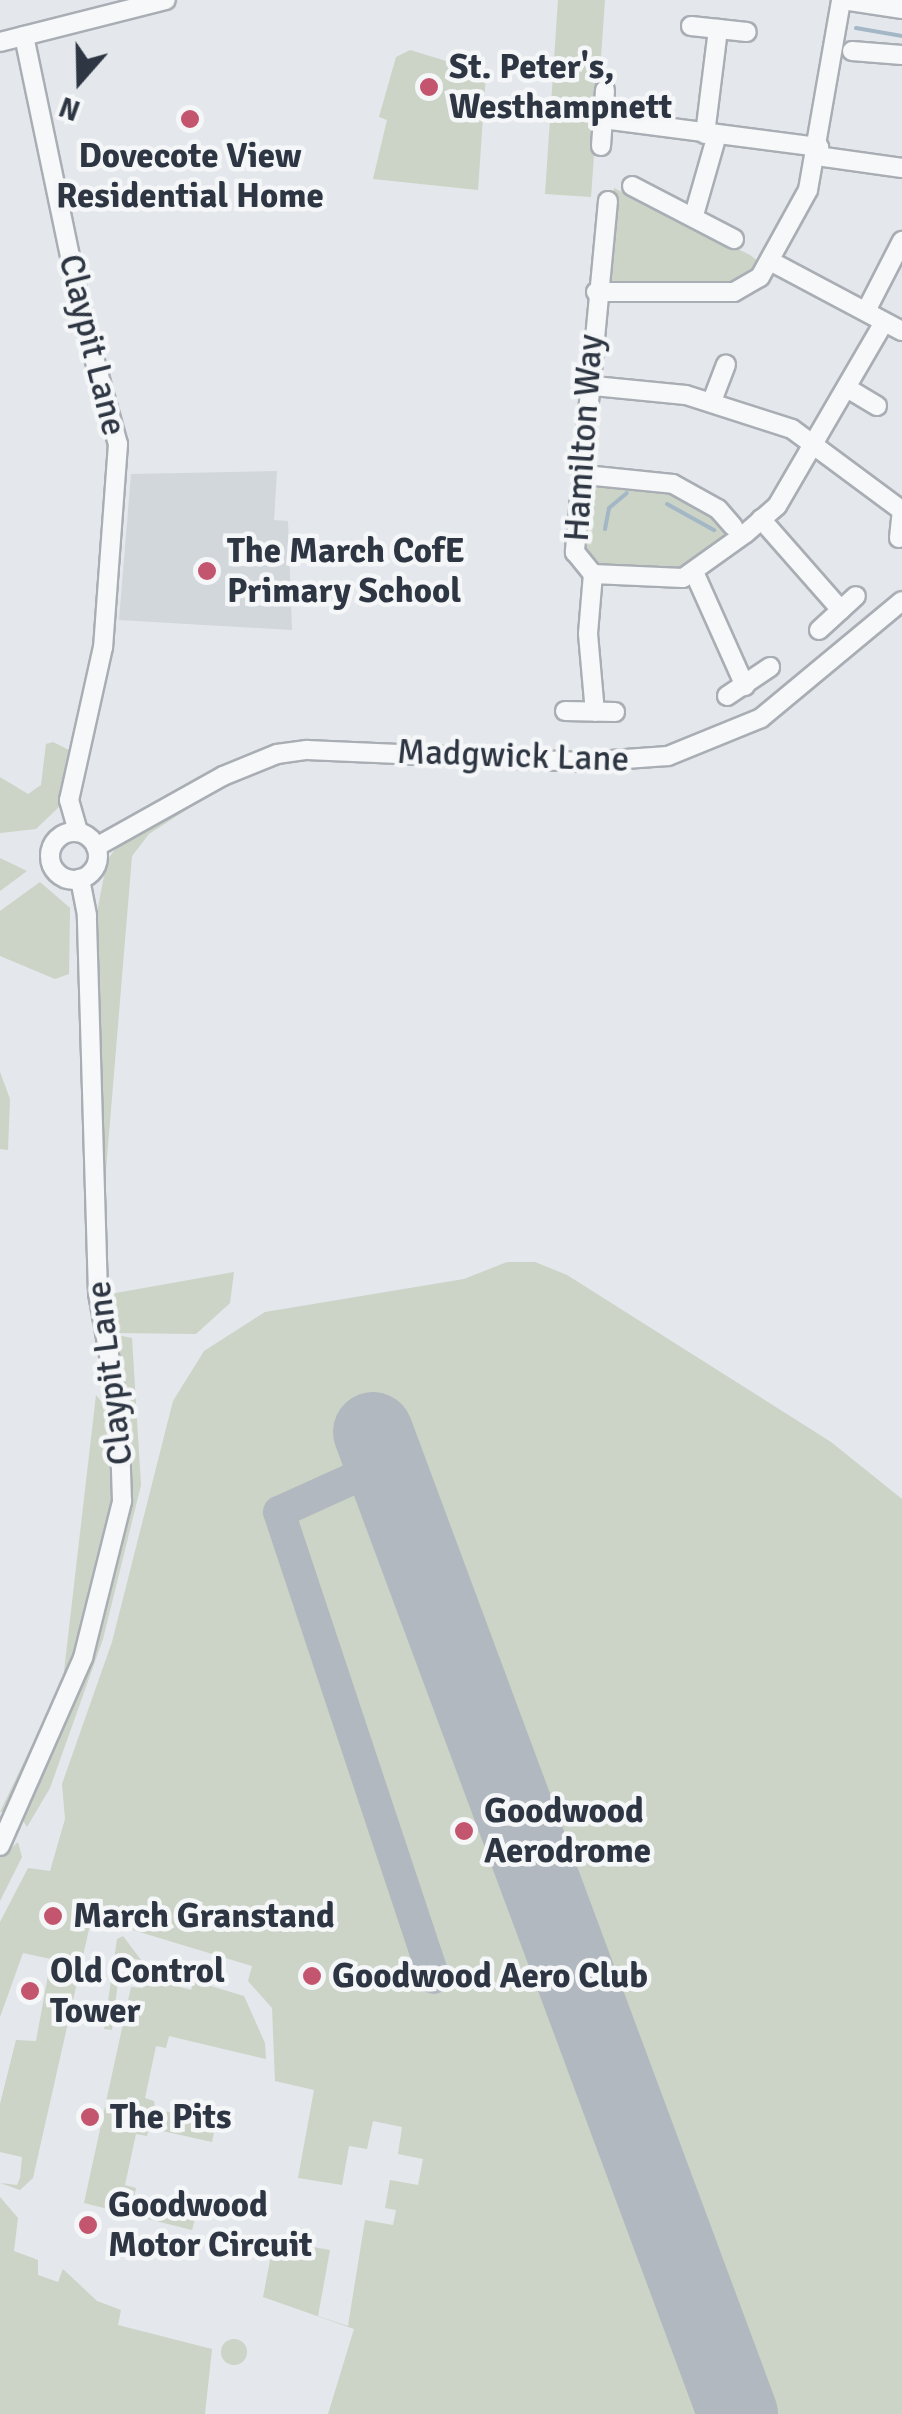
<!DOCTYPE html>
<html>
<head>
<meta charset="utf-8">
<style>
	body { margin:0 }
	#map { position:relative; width:902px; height:2414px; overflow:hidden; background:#e4e7eb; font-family:Signika,sans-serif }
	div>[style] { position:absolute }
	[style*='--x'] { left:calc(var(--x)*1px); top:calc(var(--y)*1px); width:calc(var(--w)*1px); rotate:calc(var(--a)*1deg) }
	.built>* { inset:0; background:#d2d7dc }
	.green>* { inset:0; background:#cbd4c6 }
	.round { border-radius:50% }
	.stream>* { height:4px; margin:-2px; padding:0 2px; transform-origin:2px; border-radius:2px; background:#a3b7c7 }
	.taxiway>* { height:32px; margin:-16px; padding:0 16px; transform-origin:16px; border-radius:16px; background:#b2b8bf }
	.runway>* { height:80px; margin:-40px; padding:0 40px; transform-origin:40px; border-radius:40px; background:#b2b8bf }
	.roads { filter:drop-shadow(2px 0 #a9aeb5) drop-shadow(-2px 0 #a9aeb5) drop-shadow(0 2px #a9aeb5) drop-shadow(0 -2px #a9aeb5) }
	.minor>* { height:18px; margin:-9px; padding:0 9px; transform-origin:9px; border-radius:9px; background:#f7f8f9 }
	.minor>.ring { margin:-9px; padding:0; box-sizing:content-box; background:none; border:18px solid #f7f8f9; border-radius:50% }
	.dots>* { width:28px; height:28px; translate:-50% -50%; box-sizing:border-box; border:5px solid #f4f6f8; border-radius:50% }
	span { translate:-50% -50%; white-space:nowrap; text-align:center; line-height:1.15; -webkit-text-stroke:9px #f4f6f8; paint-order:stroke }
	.poi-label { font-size:35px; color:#2d3642; font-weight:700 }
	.left { translate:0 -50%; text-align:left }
	.street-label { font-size:35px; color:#2d3642 }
	.north { position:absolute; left:30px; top:30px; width:100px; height:100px; -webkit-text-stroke:8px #f4f6f8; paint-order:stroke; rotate:200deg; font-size:28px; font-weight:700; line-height:40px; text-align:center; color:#2d3642 }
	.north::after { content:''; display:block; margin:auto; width:35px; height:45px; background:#2d3642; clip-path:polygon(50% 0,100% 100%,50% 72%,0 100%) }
</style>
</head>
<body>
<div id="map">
	<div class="built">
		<div style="clip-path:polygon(277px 471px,274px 520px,288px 521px,292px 630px,119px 620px,131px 474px)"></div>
	</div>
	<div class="green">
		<div style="clip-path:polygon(558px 0,605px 0,591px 197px,545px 194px)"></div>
		<div style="clip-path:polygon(410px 50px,486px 73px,478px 190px,373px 179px,387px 120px,379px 117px,396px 57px)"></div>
		<div style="clip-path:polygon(614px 188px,750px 255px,763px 265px,740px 285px,607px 286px)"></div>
		<div style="clip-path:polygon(591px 482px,659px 488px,709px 513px,730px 534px,675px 573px,598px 568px,582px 551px)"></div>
		<div style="clip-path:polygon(53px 742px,73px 752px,62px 804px,36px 829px,0 833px,0 777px,28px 794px,41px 785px,46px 744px)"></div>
		<div style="clip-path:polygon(245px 772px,149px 834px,132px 856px,103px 1206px,95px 923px,107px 860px,121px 842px)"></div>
		<div style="clip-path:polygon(0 858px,27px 871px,0 891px)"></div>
		<div style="clip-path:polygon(40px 882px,70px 908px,69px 974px,55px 979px,0 956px,0 911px)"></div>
		<div style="clip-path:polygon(0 1072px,10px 1099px,8px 1150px,0 1149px)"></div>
		<div style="clip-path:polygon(507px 1262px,535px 1262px,567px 1275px,831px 1442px,902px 1499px,902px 2414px,328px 2414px,354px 2329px,263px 2297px,274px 2240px,330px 2250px,318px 2316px,348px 2326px,365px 2220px,393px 2225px,396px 2210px,385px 2208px,390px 2180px,418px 2185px,423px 2159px,398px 2154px,402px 2127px,373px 2121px,367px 2149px,349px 2146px,342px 2185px,298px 2178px,314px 2090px,275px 2081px,272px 2008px,248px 1981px,252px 1966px,123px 1927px,119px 1917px,94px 1907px,33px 2178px,20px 2190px,0 2183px,17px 2185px,20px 2178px,22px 2157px,0 2152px,0 2104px,16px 2040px,36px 2041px,51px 1959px,23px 1953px,0 2017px,0 1922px,28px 1868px,50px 1871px,65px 1819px,62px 1784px,112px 1642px,173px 1401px,204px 1351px,265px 1312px,464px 1279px)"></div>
		<div style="clip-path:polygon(234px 1272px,230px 1303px,196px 1334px,115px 1333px,110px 1294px)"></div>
		<div style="clip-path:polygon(112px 1334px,132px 1338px,141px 1485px,103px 1639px,50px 1788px,27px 1827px,22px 1819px,96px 1637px,124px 1524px)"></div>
		<div style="clip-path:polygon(96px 1395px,112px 1415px,117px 1488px,74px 1665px,8px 1812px,0 1812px,63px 1680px)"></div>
		<div style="clip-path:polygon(18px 1842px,22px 1857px,0 1901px,0 1858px)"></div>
		<div style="clip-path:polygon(123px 1936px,141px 1960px,121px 1957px,112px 2030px,104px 2029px,117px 1939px)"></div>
		<div style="clip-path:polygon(147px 1967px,165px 1972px,163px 1982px,191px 1990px,194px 1981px,244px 1996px,265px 2043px,266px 2059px,169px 2036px,166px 2048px,156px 2046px,145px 2098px,154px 2101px,155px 2109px,216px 2123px,212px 2142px,149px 2128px,147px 2136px,136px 2134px,125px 2185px,136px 2188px,134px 2197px,197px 2212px,192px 2230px,84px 2203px,131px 1987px,143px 1988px)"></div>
		<div style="clip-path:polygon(0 2197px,18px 2218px,14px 2251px,38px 2260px,38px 2275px,58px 2282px,63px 2269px,97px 2301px,121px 2310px,118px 2325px,212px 2349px,205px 2414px,0 2414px)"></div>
		<div class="round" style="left:221px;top:2339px;width:26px;height:26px"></div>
	</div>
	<div class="stream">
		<div style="--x:856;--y:28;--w:47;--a:9.9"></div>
		<div style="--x:667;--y:504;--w:54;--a:29"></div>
		<div style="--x:605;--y:529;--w:21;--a:-79"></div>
		<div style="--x:609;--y:508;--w:23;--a:-40"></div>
	</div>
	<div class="taxiway">
		<div style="--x:385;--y:1464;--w:116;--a:155.6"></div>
		<div style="--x:279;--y:1512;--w:491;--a:71.6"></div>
	</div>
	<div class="runway">
		<div style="--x:373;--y:1432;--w:1048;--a:69.61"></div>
	</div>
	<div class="roads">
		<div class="minor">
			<div style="--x:843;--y:0;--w:60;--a:8.7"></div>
			<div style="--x:691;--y:26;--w:56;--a:6.1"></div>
			<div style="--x:24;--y:36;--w:288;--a:78.2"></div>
			<div style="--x:83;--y:318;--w:131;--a:74.5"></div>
			<div style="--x:118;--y:444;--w:204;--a:94.2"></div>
			<div style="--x:103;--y:647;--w:157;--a:102.5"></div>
			<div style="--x:69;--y:800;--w:33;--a:74"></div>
			<div style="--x:0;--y:42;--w:171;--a:-14.2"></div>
			<div style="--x:852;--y:51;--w:50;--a:4.6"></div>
			<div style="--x:603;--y:119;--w:218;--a:7.4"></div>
			<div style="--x:705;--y:134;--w:106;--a:-82.9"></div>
			<div style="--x:601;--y:146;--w:56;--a:-85.9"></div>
			<div style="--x:817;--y:156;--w:86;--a:8"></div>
			<div style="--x:632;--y:186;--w:115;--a:27.5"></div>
			<div style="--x:608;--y:201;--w:353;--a:95.4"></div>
			<div style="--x:575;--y:552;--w:28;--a:51"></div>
			<div style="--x:593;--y:574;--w:90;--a:2.5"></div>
			<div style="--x:683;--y:578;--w:77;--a:-35.5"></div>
			<div style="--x:746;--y:533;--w:41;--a:-41.1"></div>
			<div style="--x:777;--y:506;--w:213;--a:-59.8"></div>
			<div style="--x:694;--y:215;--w:83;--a:-74"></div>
			<div style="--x:772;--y:262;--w:147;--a:28"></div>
			<div style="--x:596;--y:292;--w:138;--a:0"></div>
			<div style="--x:734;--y:292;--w:30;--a:-30"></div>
			<div style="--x:760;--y:277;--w:99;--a:-61.1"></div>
			<div style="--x:808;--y:190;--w:193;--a:-80.1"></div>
			<div style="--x:866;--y:311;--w:79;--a:-62.8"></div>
			<div style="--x:594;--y:386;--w:92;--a:5.6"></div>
			<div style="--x:686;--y:395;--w:111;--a:17.8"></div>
			<div style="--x:792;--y:429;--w:136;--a:36.6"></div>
			<div style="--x:847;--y:388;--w:35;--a:31"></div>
			<div style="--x:712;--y:401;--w:39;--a:-69"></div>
			<div style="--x:585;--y:475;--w:88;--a:5.8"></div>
			<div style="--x:673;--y:484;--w:51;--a:29.1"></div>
			<div style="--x:718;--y:509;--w:23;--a:49"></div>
			<div style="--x:761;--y:519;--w:121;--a:48.7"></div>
			<div style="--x:899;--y:538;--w:29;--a:-84"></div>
			<div style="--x:694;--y:572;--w:125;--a:65.9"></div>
			<div style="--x:593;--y:574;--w:60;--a:94.8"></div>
			<div style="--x:588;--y:634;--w:78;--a:84.9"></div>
			<div style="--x:819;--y:630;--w:50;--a:-42.6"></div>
			<div style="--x:727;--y:696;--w:52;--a:-34"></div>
			<div style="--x:565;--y:711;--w:50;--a:1.1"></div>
			<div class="ring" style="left:50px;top:832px;width:30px;height:30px"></div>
			<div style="--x:96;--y:847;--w:145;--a:-29.2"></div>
			<div style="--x:223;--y:776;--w:58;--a:-22.2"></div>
			<div style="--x:277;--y:754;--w:30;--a:-8"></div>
			<div style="--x:307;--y:750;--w:276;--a:2.5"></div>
			<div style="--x:583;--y:762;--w:85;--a:-4"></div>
			<div style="--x:668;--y:756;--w:100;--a:-22.2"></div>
			<div style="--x:761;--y:718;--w:183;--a:-39.7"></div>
			<div style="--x:0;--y:1846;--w:206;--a:-66.2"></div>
			<div style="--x:83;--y:1658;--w:162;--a:-76"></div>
			<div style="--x:122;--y:1501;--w:90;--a:-91.9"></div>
			<div style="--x:119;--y:1411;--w:120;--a:-100.1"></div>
			<div style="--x:98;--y:1293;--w:378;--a:-91.7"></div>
			<div style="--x:87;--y:915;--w:37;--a:-101"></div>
		</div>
	</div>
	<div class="dots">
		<div style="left:429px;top:87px;background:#c3566e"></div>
		<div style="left:190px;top:119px;background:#c3566e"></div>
		<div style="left:207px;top:571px;background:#c3566e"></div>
		<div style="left:464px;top:1831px;background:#c3566e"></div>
		<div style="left:53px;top:1916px;background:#c3566e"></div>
		<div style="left:312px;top:1976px;background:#c3566e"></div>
		<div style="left:30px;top:1991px;background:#c3566e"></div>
		<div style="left:90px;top:2117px;background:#c3566e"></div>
		<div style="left:88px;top:2225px;background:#c3566e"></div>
	</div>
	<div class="poi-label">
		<span class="left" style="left:449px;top:87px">St. Peter's,<br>Westhampnett</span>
		<span style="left:190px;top:176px">Dovecote View<br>Residential Home</span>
		<span class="left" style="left:227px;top:571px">The March CofE<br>Primary School</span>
		<span class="left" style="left:484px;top:1831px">Goodwood<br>Aerodrome</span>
		<span class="left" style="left:73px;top:1916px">March Granstand</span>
		<span class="left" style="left:50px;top:1991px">Old Control<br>Tower</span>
		<span class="left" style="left:332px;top:1976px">Goodwood Aero Club</span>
		<span class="left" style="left:110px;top:2117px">The Pits</span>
		<span class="left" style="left:108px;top:2225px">Goodwood<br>Motor Circuit</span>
	</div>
	<div class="street-label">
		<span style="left:92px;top:345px;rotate:76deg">Claypit Lane</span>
		<span style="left:584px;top:438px;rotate:-86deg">Hamilton Way</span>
		<span style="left:513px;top:756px;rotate:2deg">Madgwick Lane</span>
		<span style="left:110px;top:1373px;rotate:-97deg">Claypit Lane</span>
	</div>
	<div class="north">N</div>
</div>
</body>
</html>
